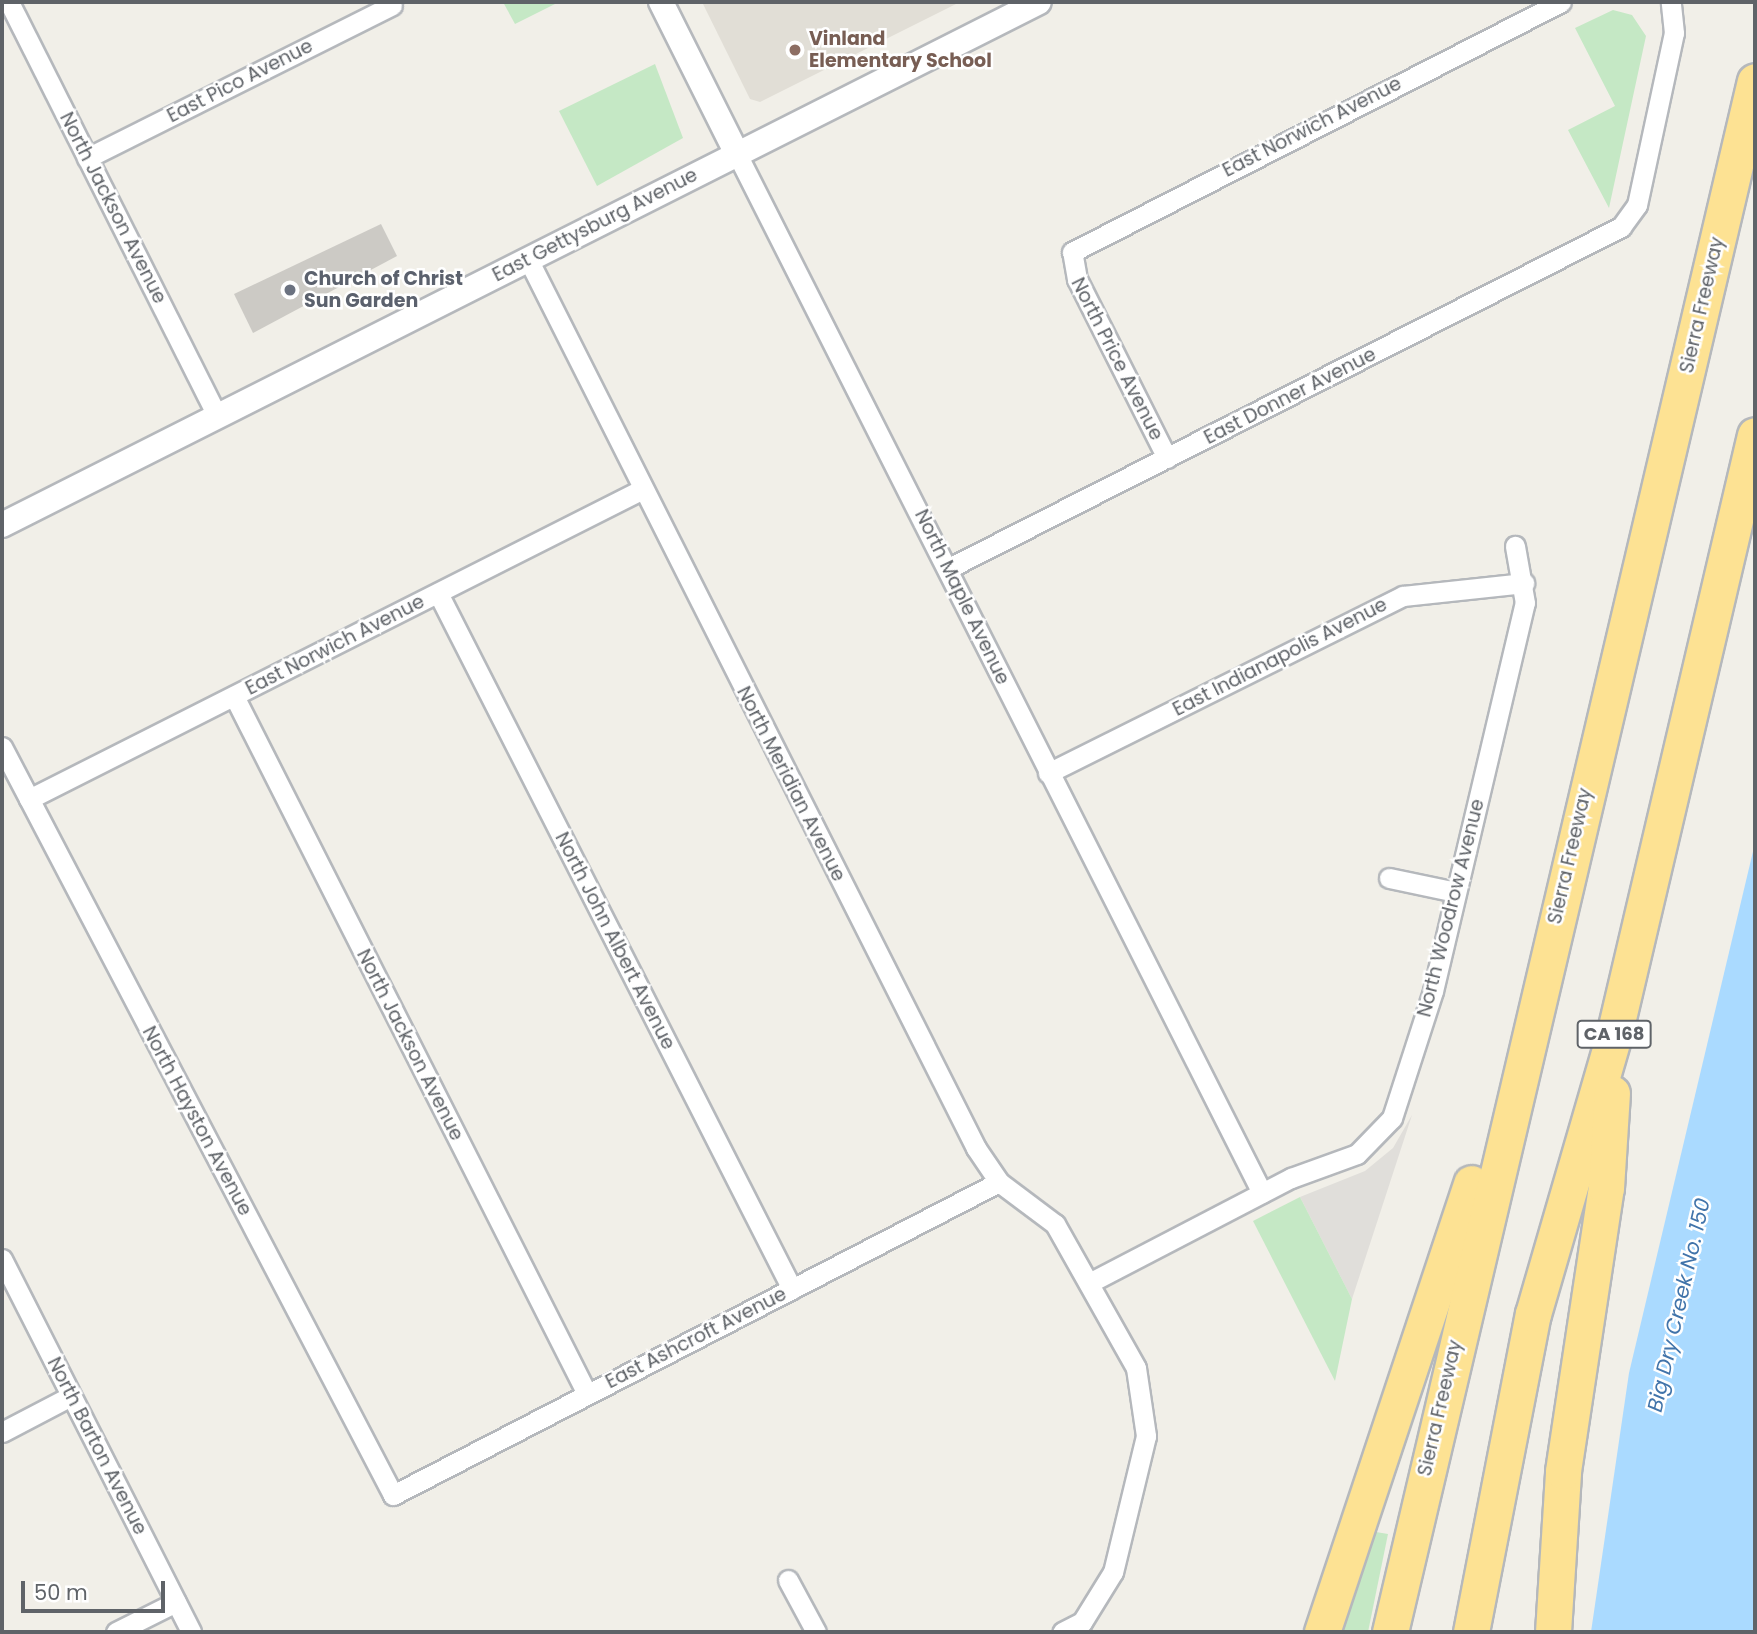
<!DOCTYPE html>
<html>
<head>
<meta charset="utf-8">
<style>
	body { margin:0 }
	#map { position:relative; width:1757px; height:1634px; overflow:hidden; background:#f1efe8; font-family:Poppins,sans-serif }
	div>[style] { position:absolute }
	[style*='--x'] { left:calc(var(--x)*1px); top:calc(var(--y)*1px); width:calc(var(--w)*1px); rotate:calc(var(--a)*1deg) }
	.industrial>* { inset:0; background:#e0deda }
	.education>* { inset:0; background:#e1ded6 }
	.green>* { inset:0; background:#c5e8c5 }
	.water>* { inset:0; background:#aadaff }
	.building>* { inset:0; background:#cccac5 }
	.roads { filter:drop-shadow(2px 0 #b5b8bc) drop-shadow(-2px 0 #b5b8bc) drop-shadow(0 2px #b5b8bc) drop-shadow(0 -2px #b5b8bc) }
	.minor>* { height:19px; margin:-9.5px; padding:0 9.5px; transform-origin:9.5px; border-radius:9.5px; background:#fff }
	.tertiary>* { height:24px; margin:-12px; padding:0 12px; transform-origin:12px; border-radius:12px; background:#fff }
	.motorway>* { height:35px; margin:-17.5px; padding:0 17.5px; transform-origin:17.5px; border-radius:17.5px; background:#fde293 }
	.dots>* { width:19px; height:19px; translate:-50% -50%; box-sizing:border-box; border:4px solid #fff; border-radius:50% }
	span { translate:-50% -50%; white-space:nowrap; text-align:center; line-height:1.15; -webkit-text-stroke:5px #fff; paint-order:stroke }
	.shield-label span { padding:2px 5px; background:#fff; border:2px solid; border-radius:5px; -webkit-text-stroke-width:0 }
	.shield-label { font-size:18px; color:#5f6368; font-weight:700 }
	.education-label { font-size:19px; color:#785e54; font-weight:700 }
	.left { translate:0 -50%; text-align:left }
	.street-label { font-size:19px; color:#5f6368 }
	.worship-label { font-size:19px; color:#5b616d; font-weight:700 }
	.water-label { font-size:21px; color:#4174aa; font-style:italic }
	.frame { position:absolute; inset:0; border:4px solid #5f6368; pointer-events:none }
	.scale { position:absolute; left:21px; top:1581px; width:144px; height:32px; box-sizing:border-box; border:4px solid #5f6368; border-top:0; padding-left:9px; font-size:21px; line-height:24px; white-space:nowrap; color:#5f6368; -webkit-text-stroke:5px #fff; paint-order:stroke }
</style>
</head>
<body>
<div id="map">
	<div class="industrial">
		<div style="clip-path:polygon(1412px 1115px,1352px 1299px,1300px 1197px,1365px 1171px,1393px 1148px)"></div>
	</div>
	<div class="education">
		<div style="clip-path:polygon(702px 2px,960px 2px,760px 102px,750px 99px)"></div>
	</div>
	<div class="green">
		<div style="clip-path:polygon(503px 2px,559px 2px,515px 24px)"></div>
		<div style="clip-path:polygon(1613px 10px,1632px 15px,1646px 36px,1609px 208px,1568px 130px,1615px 106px,1575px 28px)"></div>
		<div style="clip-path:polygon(655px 64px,683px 138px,597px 186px,559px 111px)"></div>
		<div style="clip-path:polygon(1300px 1197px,1352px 1299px,1335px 1381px,1253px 1221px)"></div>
		<div style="clip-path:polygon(1370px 1531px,1388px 1534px,1368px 1632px,1335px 1632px)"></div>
	</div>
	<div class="water">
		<div style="clip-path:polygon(1755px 843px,1755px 1632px,1591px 1632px,1629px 1373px)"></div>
	</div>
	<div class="building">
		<div style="clip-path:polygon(381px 224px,397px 256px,253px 333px,234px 294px)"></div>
	</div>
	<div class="roads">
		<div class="minor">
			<div style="--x:9;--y:2;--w:462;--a:63.3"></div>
			<div style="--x:737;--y:154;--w:1164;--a:63.19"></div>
			<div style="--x:87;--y:158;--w:341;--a:-26.6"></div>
			<div style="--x:528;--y:259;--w:996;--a:63.25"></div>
			<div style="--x:976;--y:1148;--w:41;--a:55.9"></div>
			<div style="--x:999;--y:1182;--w:70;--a:36.9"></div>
			<div style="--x:1055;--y:1224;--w:165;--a:60.6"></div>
			<div style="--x:1136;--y:1368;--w:69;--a:81.6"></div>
			<div style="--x:1146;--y:1436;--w:140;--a:103.6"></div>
			<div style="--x:1113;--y:1572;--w:59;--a:121.8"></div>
			<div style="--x:1082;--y:1622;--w:22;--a:153"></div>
			<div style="--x:1167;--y:458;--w:200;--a:-116.7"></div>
			<div style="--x:1077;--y:279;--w:27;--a:-100"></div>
			<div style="--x:1072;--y:252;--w:549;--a:-27.08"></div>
			<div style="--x:949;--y:568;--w:754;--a:-26.91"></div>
			<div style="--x:1621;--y:227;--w:27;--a:-54"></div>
			<div style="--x:1637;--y:205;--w:176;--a:-77.9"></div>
			<div style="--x:1674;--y:33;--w:31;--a:-96"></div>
			<div style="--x:438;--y:593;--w:781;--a:63.04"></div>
			<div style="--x:234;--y:696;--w:782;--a:63.17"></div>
			<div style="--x:2;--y:747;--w:844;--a:62.4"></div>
			<div style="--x:393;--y:1495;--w:682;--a:-27.32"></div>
			<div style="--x:1048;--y:773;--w:397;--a:-26.5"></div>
			<div style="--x:1403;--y:596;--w:122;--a:-6.1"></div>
			<div style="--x:29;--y:799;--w:686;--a:-26.79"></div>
			<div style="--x:1389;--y:878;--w:68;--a:11.8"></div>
			<div style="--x:2;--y:1259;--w:418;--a:63.1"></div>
			<div style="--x:1089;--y:1283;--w:228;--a:-27.5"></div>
			<div style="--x:1291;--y:1178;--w:70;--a:-20"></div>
			<div style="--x:1357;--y:1154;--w:50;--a:-45.8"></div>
			<div style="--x:1392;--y:1118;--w:133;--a:-72.1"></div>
			<div style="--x:1433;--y:991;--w:399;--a:-76.7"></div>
			<div style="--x:1525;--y:603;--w:58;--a:-100"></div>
			<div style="--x:2;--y:1432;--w:78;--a:-27.6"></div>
			<div style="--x:788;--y:1580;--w:59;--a:61.7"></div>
			<div style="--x:116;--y:1632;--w:67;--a:-26.6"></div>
		</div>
		<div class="tertiary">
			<div style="--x:661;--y:2;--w:170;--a:63.4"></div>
			<div style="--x:2;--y:525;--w:1161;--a:-26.76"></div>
		</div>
		<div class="motorway">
			<div style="--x:1322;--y:1632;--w:473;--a:-71.6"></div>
			<div style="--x:1390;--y:1632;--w:1593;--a:-76.76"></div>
			<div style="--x:1471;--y:1632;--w:324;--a:-79"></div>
			<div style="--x:1533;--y:1314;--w:295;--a:-73.8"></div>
			<div style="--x:1615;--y:1031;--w:612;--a:-76.78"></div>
			<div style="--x:1553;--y:1632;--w:161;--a:-86.4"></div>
			<div style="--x:1563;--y:1471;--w:286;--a:-81.4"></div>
			<div style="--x:1606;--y:1188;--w:95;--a:-86.4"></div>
		</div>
	</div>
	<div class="dots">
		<div style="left:795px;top:50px;background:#8d6e63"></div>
		<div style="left:290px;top:290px;background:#6b7280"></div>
	</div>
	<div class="shield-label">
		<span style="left:1614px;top:1034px">CA 168</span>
	</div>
	<div class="education-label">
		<span class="left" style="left:809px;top:50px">Vinland<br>Elementary School</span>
	</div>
	<div class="street-label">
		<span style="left:240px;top:81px;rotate:-27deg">East Pico Avenue</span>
		<span style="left:1312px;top:127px;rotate:-27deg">East Norwich Avenue</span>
		<span style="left:113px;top:208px;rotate:63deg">North Jackson Avenue</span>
		<span style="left:595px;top:225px;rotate:-27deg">East Gettysburg Avenue</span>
		<span style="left:1702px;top:305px;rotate:-77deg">Sierra Freeway</span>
		<span style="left:1117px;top:359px;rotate:63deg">North Price Avenue</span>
		<span style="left:1290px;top:396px;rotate:-27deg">East Donner Avenue</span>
		<span style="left:962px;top:597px;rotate:64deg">North Maple Avenue</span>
		<span style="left:335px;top:645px;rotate:-27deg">East Norwich Avenue</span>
		<span style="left:1280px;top:657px;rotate:-27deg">East Indianapolis Avenue</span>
		<span style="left:791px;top:784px;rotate:63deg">North Meridian Avenue</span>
		<span style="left:1570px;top:856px;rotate:-77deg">Sierra Freeway</span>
		<span style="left:1451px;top:908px;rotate:-76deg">North Woodrow Avenue</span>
		<span style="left:615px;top:941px;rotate:63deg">North John Albert Avenue</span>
		<span style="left:410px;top:1045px;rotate:63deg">North Jackson Avenue</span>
		<span style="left:197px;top:1121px;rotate:62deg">North Hayston Avenue</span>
		<span style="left:696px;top:1338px;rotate:-27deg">East Ashcroft Avenue</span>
		<span style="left:1440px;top:1408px;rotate:-77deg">Sierra Freeway</span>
		<span style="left:97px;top:1446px;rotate:63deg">North Barton Avenue</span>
	</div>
	<div class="worship-label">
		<span class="left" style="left:304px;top:290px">Church of Christ<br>Sun Garden</span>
	</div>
	<div class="water-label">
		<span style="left:1679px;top:1305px;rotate:-77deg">Big Dry Creek No. 150</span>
	</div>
	<div class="frame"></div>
	<div class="scale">50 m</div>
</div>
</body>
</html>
